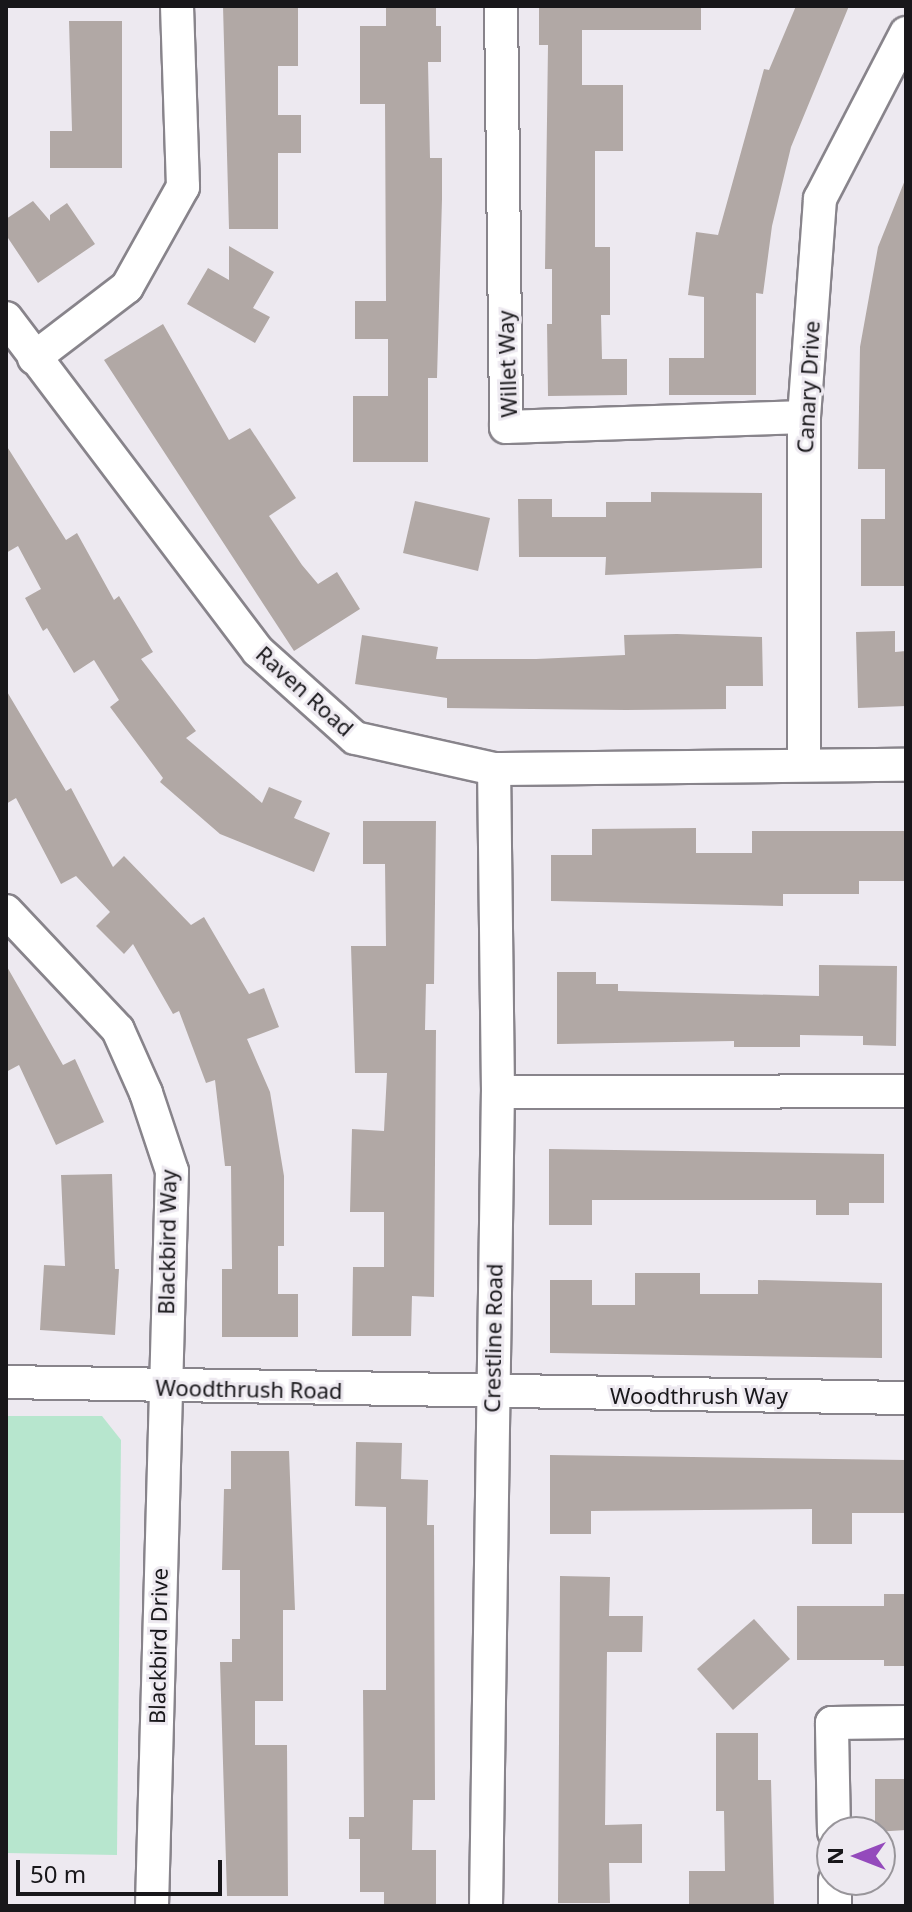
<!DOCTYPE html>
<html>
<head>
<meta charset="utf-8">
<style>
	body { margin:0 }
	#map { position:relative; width:912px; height:1912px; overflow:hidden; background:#ede9f0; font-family:"Noto Sans",sans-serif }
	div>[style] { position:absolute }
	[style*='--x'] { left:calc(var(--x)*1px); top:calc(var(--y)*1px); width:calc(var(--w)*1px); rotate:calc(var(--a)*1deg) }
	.green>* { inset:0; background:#b7e6ce }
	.building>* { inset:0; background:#b1a8a5 }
	.roads { filter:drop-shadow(2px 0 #88848b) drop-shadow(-2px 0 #88848b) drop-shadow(0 2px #88848b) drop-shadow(0 -2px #88848b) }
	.minor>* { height:32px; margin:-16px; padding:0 16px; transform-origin:16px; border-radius:16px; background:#fff }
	span { translate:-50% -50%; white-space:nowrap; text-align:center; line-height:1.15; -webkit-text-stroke:6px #ede9f0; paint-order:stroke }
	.street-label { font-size:22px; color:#18171a }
	.frame { position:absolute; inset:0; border:8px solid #18171a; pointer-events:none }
	.north { position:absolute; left:816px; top:1816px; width:80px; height:80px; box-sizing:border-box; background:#ede9f0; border:2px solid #98959a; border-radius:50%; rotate:270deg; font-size:22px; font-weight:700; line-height:32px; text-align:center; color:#18171a }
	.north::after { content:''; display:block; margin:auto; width:28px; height:36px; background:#944abc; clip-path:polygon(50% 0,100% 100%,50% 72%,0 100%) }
	.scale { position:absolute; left:16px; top:1860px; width:206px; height:36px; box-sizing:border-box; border:4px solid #18171a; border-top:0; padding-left:10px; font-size:24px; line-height:28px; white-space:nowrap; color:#18171a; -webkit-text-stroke:6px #ede9f0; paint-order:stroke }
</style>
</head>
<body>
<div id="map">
	<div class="green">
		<div style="clip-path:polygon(6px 1416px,102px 1416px,121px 1440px,117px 1855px,6px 1853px)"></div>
	</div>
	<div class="building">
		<div style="clip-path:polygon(223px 6px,298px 6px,298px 66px,278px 66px,278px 115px,301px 115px,301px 153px,278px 153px,278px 229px,229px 229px)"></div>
		<div style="clip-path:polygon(386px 6px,436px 6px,436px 26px,441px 26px,441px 62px,428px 62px,430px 158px,442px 158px,442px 199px,437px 378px,428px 378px,428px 462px,353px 462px,353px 396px,388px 396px,388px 339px,355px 339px,355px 301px,386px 301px,385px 104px,360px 104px,360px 26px,386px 26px)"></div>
		<div style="clip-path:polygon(539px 6px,701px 6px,701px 30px,582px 30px,582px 85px,623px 85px,623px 151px,595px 151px,595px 247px,610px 247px,610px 315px,601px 315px,602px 359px,627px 359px,627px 395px,548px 396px,547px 324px,552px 324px,552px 269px,545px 269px,548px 45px,539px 45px)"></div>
		<div style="clip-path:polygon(796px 6px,849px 6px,791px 147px,772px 226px,763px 294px,756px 293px,756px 395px,669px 395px,669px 358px,704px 358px,704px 297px,688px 295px,696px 232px,718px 235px,764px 69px,769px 70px)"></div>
		<div style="clip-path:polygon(69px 21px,122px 21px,122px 168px,50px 168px,50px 131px,72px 131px)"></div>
		<div style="clip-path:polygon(905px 180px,906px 586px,861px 586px,861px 519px,885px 519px,885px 469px,858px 469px,860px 347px,878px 247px)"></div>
		<div style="clip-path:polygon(33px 201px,50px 221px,50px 215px,67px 203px,95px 244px,38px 283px,6px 235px,6px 219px)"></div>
		<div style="clip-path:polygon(229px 246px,274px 272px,253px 308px,270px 317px,255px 343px,187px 304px,208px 268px,229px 280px)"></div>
		<div style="clip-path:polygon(163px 324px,229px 440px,250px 428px,296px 498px,269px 516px,302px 565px,318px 584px,337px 572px,360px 609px,294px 651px,104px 360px)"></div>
		<div style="clip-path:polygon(6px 445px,66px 540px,77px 533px,114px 600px,119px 596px,153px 652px,141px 659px,196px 731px,186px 738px,262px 803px,269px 787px,302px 801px,294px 818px,330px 833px,314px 872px,220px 834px,160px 782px,163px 778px,110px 707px,119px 700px,94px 660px,74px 673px,47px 628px,43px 631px,25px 598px,41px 589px,18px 546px,6px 553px)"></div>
		<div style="clip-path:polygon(651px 492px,762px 493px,762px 568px,605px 575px,606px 557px,519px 557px,518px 499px,552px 499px,552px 517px,606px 517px,606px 502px,651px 502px)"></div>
		<div style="clip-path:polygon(415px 501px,490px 518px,478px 571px,403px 553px)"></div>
		<div style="clip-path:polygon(895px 631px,895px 652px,906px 651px,906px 706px,858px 708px,856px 632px)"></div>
		<div style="clip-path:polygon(677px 634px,762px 637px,763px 686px,726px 686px,726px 709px,626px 710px,447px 708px,447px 698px,355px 684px,362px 635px,438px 647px,436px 659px,536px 659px,625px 655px,624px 635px)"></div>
		<div style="clip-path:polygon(6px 690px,66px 791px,71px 788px,113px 867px,124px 856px,191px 925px,204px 917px,249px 994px,264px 988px,279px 1027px,247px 1039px,270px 1092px,284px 1176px,284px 1246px,278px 1246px,278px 1294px,298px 1294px,298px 1337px,222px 1337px,222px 1269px,232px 1269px,231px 1166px,225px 1166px,215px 1080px,206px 1083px,179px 1011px,173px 1014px,133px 944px,124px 954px,96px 926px,110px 912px,76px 876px,61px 884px,16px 798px,6px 804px)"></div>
		<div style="clip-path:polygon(363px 821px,436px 821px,434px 984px,426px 984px,425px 1030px,436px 1030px,434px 1297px,412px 1296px,411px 1336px,352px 1336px,353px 1267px,384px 1267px,384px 1212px,350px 1212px,352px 1129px,384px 1131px,387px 1073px,355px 1073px,351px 946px,386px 946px,385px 864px,363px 864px)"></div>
		<div style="clip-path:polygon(696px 828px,696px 853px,752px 853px,752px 831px,906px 831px,906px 881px,859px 881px,859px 894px,783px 894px,783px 906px,551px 901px,551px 855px,592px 855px,592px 829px)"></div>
		<div style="clip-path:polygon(6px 965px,63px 1065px,75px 1059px,104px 1122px,56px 1145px,19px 1065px,6px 1072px)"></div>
		<div style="clip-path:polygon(819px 965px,897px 966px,896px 1046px,863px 1045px,863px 1036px,800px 1035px,800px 1047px,734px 1047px,734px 1041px,557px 1044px,557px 972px,596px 972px,596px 984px,618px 984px,618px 991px,819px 996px)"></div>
		<div style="clip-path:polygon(549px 1149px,884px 1154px,884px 1203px,849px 1203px,849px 1215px,816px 1215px,816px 1200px,592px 1200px,592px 1225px,549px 1225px)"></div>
		<div style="clip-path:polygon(112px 1174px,115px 1269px,119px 1269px,115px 1335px,40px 1330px,44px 1265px,65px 1266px,61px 1175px)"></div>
		<div style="clip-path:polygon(635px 1273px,700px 1273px,700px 1294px,758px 1294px,758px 1280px,882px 1283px,882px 1358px,550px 1353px,550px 1280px,592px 1280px,592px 1305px,635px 1305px)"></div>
		<div style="clip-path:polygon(356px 1442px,402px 1443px,401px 1479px,428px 1480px,427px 1525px,434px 1525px,435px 1800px,413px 1800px,412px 1850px,436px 1850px,436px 1906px,384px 1906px,384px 1892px,360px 1892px,360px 1839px,349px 1839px,349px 1817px,364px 1817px,363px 1690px,386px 1690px,386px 1507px,355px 1506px)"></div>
		<div style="clip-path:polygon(231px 1451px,289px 1451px,295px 1610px,283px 1610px,283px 1701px,255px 1701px,255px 1745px,287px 1745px,288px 1896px,227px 1896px,220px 1662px,232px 1662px,232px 1639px,240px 1639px,240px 1570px,222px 1570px,224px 1489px,231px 1489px)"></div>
		<div style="clip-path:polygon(550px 1455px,906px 1460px,906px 1513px,852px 1513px,852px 1544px,812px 1544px,812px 1509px,591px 1511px,591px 1534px,550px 1534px)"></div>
		<div style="clip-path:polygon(560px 1576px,610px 1577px,609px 1616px,643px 1616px,642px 1652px,607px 1652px,605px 1825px,642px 1824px,642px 1863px,609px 1863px,610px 1903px,558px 1903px)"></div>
		<div style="clip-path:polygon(884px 1594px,906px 1594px,906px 1666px,884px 1666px,884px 1660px,797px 1660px,797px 1606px,884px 1606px)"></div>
		<div style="clip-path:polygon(754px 1619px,790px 1659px,733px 1710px,697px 1669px)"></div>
		<div style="clip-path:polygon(716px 1733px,758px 1733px,758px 1780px,771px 1780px,774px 1906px,689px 1906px,689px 1871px,725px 1871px,724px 1811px,716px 1811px)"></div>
		<div style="clip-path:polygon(875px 1779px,906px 1779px,906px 1830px,875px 1832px)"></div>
	</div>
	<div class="roads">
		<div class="minor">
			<div style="--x:501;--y:6;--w:421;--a:89.3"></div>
			<div style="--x:506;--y:427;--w:298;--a:-1.9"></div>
			<div style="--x:6;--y:318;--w:418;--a:52.9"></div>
			<div style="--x:258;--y:651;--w:130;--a:41.9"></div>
			<div style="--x:355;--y:738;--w:142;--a:12.6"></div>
			<div style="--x:494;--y:769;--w:412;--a:-0.6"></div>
			<div style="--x:34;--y:358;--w:117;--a:-37.4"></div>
			<div style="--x:127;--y:287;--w:115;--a:-60.8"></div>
			<div style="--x:183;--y:187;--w:181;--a:-91.9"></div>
			<div style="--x:804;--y:763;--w:346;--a:-90"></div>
			<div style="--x:804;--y:417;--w:219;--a:-85.8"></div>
			<div style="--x:820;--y:199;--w:187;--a:-62.6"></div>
			<div style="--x:6;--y:911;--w:163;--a:46.7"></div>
			<div style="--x:118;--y:1030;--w:69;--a:66"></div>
			<div style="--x:146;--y:1093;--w:82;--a:71.6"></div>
			<div style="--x:172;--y:1171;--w:735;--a:91.56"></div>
			<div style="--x:498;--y:1092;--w:408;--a:-0.1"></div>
			<div style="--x:6;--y:1382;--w:900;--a:1.02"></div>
			<div style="--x:834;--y:1832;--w:109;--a:-91.1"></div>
			<div style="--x:832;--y:1723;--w:74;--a:-0.8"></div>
			<div style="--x:835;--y:1880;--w:26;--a:90"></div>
			<div style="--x:486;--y:1906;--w:814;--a:-89.16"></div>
			<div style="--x:498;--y:1092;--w:323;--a:-90.7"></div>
		</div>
	</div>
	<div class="street-label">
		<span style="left:507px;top:364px;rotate:-92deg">Willet Way</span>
		<span style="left:808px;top:387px;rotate:-87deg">Canary Drive</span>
		<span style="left:305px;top:691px;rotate:42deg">Raven Road</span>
		<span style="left:167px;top:1242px;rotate:-89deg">Blackbird Way</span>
		<span style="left:493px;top:1338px;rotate:-89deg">Crestline Road</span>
		<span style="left:249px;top:1389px;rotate:1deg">Woodthrush Road</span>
		<span style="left:699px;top:1396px">Woodthrush Way</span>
		<span style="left:158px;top:1646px;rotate:-89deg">Blackbird Drive</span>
	</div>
	<div class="frame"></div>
	<div class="north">N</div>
	<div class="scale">50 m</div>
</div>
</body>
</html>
